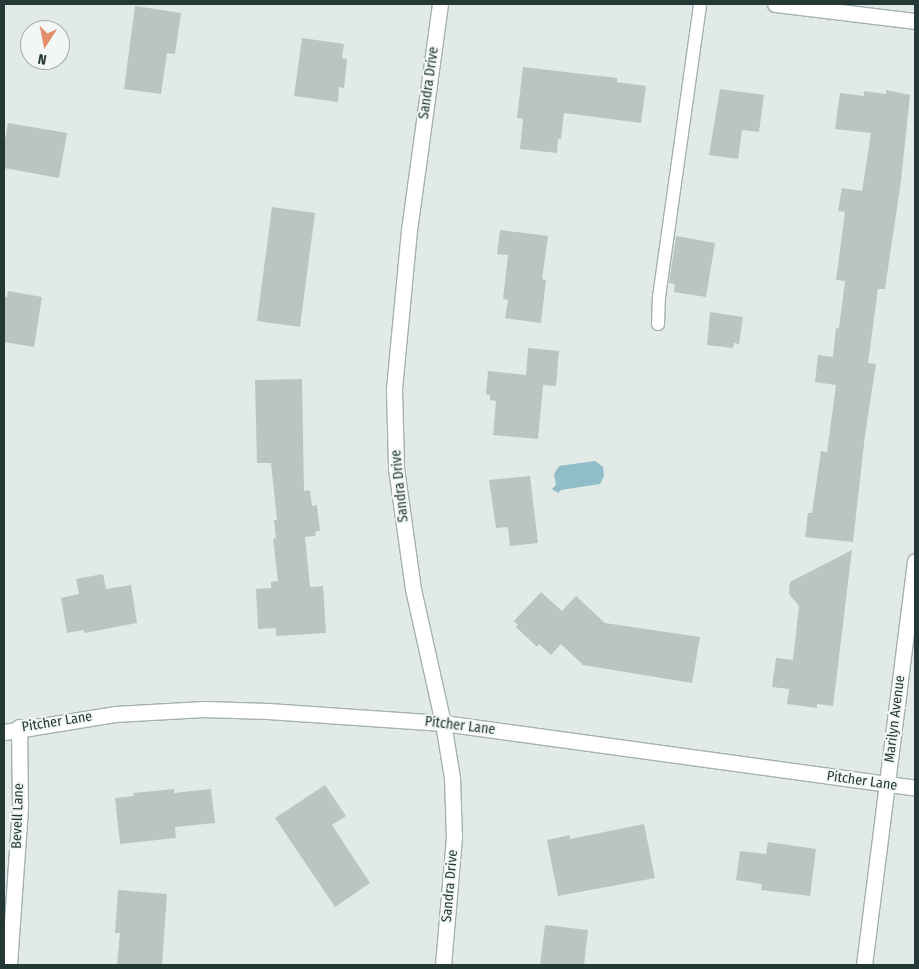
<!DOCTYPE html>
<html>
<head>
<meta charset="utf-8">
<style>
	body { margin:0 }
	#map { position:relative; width:919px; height:969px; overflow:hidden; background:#e2eae7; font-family:"Fira Sans Condensed",sans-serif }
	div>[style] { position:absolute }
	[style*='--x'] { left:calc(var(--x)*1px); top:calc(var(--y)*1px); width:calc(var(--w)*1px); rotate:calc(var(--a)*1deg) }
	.water>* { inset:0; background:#91bdc9 }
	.building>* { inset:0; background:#b8c5c0 }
	.roads { filter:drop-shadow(1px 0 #a5b1ae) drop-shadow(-1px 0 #a5b1ae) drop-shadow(0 1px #a5b1ae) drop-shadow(0 -1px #a5b1ae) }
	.lane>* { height:12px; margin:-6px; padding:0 6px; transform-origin:6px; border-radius:6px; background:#fff }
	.street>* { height:15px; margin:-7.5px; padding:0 7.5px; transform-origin:7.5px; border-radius:7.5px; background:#fff }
	.secondary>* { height:15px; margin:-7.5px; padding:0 7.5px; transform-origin:7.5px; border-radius:7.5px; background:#fff }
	span { translate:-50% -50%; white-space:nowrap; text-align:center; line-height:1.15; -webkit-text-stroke:4px #f2f7f5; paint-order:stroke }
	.street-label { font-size:14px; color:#243935 }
	.frame { position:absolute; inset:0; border:5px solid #243935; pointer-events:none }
	.north { position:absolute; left:20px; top:20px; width:50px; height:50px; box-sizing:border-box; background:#f2f7f5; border:1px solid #a0aba8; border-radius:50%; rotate:191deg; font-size:14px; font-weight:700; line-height:20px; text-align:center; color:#243935 }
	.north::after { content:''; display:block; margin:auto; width:18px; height:22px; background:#e18e6a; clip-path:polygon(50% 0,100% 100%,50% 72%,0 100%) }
</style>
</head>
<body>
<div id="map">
	<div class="water">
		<div style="clip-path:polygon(595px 461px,603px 467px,604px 476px,600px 484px,561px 490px,558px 493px,552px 489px,556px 485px,554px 474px,559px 466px)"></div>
	</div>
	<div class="building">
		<div style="clip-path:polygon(135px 6px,181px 13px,175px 54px,167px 53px,161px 94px,124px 89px)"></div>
		<div style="clip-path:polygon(302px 38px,344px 44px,342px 58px,347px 59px,344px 88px,339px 87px,338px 102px,294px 96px)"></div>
		<div style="clip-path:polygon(523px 67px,617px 78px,617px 82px,646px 86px,641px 123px,564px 113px,561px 139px,558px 139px,557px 153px,520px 149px,523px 119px,517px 118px)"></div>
		<div style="clip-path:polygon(720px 89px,764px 95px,759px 132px,742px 130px,738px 159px,709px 155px)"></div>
		<div style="clip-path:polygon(886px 90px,910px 95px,901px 181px,887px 275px,885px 289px,878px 289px,868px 363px,876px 364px,865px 435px,853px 542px,805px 537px,808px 513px,812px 513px,821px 451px,827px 452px,836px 385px,815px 382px,818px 355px,833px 357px,836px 328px,839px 328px,845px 281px,836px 280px,845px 212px,838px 211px,842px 188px,862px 191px,871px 133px,835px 129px,840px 93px,864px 96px,864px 91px,886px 94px)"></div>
		<div style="clip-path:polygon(8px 123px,67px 133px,59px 178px,4px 168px,4px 146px)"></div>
		<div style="clip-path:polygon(272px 207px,315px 213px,300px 327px,257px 321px)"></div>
		<div style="clip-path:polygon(500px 230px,548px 236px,542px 279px,546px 280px,541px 323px,505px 318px,508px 300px,503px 299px,508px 255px,497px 254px)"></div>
		<div style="clip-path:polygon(676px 236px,715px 243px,706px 297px,674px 292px,675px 284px,669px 283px)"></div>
		<div style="clip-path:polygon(8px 291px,42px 297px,34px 347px,4px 342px,4px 297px,7px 297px)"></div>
		<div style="clip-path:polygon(710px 312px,743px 317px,739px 344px,734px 343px,733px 348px,707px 345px)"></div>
		<div style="clip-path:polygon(528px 348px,559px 351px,556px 386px,543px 385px,538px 439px,493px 435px,496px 401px,490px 400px,490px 395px,486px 394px,488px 371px,526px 375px)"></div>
		<div style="clip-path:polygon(302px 379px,304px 491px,310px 490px,312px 506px,317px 505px,320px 531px,316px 531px,315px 536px,305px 537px,310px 587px,323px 586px,326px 633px,276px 636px,276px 628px,258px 629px,256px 589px,271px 588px,271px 582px,278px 581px,273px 539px,276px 538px,274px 520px,277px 520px,271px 463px,257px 463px,255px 380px)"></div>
		<div style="clip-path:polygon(530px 476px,538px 543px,510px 546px,508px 527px,496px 528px,489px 480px)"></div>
		<div style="clip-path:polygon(852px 550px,833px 706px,817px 704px,817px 708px,787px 704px,789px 689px,772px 687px,776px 658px,793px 660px,799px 606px,789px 594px,790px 582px)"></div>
		<div style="clip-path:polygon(103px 574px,106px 589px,131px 585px,137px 623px,84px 633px,84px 630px,67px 633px,61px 598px,79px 594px,76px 579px)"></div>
		<div style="clip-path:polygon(541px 592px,562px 611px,576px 596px,605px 623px,700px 637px,692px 683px,583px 665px,561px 644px,551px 655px,539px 644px,537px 647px,516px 627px,518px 625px,514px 621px)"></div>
		<div style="clip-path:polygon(325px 785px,346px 816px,332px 825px,370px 883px,335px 907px,275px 818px)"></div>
		<div style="clip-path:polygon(174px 789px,174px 793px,211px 789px,215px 823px,175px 827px,176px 838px,120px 844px,115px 798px,134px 796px,133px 793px)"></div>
		<div style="clip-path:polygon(644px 824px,655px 878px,558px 896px,547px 840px,570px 835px,570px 839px)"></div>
		<div style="clip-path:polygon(768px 842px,816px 849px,810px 896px,761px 890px,762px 884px,736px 880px,740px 851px,766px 854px)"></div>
		<div style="clip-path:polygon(118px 890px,167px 894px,162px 965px,117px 965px,120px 933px,115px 933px)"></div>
		<div style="clip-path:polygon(545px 925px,588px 930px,584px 965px,540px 965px)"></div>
	</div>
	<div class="roads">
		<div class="lane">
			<div style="--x:658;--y:324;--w:27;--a:-88"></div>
			<div style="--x:659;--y:297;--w:296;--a:-82"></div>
		</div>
		<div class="street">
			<div style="--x:440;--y:4;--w:228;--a:97.8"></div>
			<div style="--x:409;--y:230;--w:160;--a:95.4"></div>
			<div style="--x:394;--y:389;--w:79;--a:88.5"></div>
			<div style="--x:396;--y:468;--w:122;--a:82"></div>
			<div style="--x:413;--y:589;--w:137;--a:77.4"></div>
			<div style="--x:443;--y:723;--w:56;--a:80.7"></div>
			<div style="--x:452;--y:778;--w:59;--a:88.1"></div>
			<div style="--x:454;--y:837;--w:128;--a:94.9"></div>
			<div style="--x:4;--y:732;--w:112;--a:-9.2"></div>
			<div style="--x:115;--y:714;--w:89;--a:-3.2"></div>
			<div style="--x:204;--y:709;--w:64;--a:1.8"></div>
			<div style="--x:268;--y:711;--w:175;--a:3.9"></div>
			<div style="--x:443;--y:723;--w:476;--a:7.8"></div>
			<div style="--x:9;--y:965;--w:158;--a:-86"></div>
			<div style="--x:20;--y:807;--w:80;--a:-90.7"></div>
			<div style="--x:864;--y:965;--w:407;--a:-82.8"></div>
		</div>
		<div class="secondary">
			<div style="--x:775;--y:4;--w:141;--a:6.9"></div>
		</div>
	</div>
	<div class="street-label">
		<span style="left:429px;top:83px;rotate:-82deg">Sandra Drive</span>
		<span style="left:400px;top:486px;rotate:-96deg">Sandra Drive</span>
		<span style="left:895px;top:719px;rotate:-83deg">Marilyn Avenue</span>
		<span style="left:57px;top:722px;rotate:-9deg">Pitcher Lane</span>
		<span style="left:460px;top:726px;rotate:7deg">Pitcher Lane</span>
		<span style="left:862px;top:781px;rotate:8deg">Pitcher Lane</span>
		<span style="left:18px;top:816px;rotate:-88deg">Bevell Lane</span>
		<span style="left:450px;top:886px;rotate:-85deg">Sandra Drive</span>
	</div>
	<div class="frame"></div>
	<div class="north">N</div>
</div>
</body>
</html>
